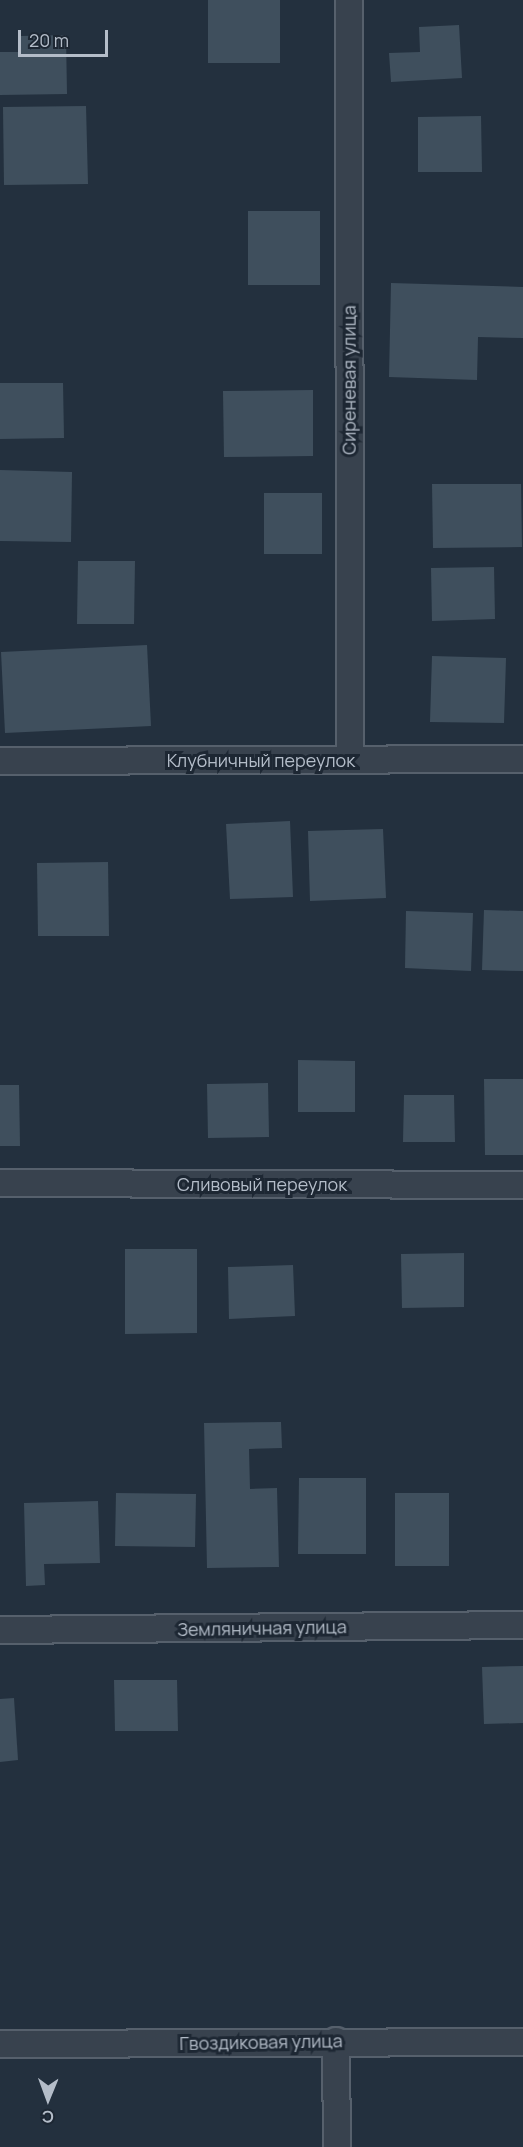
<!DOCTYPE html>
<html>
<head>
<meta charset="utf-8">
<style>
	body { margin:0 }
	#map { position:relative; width:523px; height:2147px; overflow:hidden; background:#23303e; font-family:Manrope,sans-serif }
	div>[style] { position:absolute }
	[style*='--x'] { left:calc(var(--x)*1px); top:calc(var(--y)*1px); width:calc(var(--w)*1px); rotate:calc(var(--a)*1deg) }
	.building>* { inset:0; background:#3f4f5d }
	.roads { filter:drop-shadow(2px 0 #56606c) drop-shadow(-2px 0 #56606c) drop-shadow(0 2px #56606c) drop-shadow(0 -2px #56606c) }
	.minor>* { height:26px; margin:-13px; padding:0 13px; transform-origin:13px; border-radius:13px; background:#38424e }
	span { translate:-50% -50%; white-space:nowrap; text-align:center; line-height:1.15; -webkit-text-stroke:6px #1d2733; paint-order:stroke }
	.street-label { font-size:18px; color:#b4bdc9 }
	.north { position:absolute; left:18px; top:2069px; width:60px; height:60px; -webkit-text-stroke:4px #1d2733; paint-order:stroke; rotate:181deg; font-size:16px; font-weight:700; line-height:24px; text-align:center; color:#b4bdc9 }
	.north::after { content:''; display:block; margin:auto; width:21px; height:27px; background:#b4bdc9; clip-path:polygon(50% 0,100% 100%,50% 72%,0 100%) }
	.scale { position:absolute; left:18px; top:30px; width:90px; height:27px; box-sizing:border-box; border:3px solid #b4bdc9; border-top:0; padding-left:8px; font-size:18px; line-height:21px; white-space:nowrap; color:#b4bdc9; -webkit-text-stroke:4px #1d2733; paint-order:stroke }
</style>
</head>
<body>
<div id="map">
	<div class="building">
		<div style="clip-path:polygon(208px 0,280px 0,280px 63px,208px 63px)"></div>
		<div style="clip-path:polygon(459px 25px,462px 78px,391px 82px,389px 53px,420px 52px,419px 27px)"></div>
		<div style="clip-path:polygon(66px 35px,67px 94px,0 95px,0 52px,21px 52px,21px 36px)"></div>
		<div style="clip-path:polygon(86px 106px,88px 184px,4px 185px,3px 107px)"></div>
		<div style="clip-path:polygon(481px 116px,482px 172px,418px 172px,418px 117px)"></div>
		<div style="clip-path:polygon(248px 211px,320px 211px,320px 285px,248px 285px)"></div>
		<div style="clip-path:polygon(391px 283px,523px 287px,523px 338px,478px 337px,477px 380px,389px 377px)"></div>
		<div style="clip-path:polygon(0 383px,63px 383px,64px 438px,0 439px)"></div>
		<div style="clip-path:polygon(313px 390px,313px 456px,224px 457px,223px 391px)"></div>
		<div style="clip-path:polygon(0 470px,72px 472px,71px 542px,0 541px)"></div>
		<div style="clip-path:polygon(432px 484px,521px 484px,522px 547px,433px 548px)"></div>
		<div style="clip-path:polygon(264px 493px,322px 493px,322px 554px,264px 554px)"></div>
		<div style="clip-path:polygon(78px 561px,135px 561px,134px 624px,77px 624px)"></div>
		<div style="clip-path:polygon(494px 567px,495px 619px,432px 621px,431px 568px)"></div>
		<div style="clip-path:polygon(147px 645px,151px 726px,5px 733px,1px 652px)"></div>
		<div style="clip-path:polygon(432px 656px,506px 658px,504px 723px,430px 722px)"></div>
		<div style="clip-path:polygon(290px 821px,293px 897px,230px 899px,226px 824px)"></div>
		<div style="clip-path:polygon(383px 829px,386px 898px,310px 901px,308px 831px)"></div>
		<div style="clip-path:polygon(108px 862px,109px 936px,38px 936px,37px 863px)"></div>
		<div style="clip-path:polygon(484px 910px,523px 911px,523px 971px,482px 970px)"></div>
		<div style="clip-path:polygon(406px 911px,473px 913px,471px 971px,405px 968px)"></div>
		<div style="clip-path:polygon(298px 1060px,355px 1061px,355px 1112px,298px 1112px)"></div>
		<div style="clip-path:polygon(484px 1079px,523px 1079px,523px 1155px,485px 1155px)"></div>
		<div style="clip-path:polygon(268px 1083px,269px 1137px,208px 1138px,207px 1084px)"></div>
		<div style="clip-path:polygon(0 1085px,19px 1085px,20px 1146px,0 1146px)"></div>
		<div style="clip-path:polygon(404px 1095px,454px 1095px,455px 1142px,403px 1142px)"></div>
		<div style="clip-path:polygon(125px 1249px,197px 1249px,197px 1333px,125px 1334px)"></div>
		<div style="clip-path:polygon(464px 1253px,464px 1307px,402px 1308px,401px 1254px)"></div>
		<div style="clip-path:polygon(293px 1265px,295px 1316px,229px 1319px,228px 1267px)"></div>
		<div style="clip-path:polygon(281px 1422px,282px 1448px,249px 1449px,250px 1489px,277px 1488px,279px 1567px,207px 1568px,204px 1423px)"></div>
		<div style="clip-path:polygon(299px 1478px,366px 1478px,366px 1554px,298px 1554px)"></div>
		<div style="clip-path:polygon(116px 1493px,196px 1494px,195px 1547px,115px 1546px)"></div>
		<div style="clip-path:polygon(395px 1493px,449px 1493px,449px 1566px,395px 1566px)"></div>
		<div style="clip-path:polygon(98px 1501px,100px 1563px,44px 1564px,45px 1585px,26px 1586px,24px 1503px)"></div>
		<div style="clip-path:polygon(523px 1666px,523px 1723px,484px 1724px,482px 1667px)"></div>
		<div style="clip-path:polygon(114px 1680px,177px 1680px,178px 1731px,115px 1731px)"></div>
		<div style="clip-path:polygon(14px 1698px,18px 1760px,0 1762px,0 1699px)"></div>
	</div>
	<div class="roads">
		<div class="minor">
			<div style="--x:349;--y:0;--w:759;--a:89.92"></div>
			<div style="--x:0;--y:761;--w:523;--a:-0.22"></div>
			<div style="--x:0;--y:1183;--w:523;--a:0.22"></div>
			<div style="--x:0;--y:1630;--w:523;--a:-0.55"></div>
			<div style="--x:336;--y:2041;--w:106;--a:89.5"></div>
			<div style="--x:0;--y:2044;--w:523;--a:-0.22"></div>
		</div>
	</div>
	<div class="street-label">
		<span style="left:349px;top:380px;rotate:-90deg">Сиреневая улица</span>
		<span style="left:261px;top:760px">Клубничный переулок</span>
		<span style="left:262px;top:1184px">Сливовый переулок</span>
		<span style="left:262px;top:1628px;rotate:-1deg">Земляничная улица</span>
		<span style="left:261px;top:2042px;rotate:-1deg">Гвоздиковая улица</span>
	</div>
	<div class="north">С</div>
	<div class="scale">20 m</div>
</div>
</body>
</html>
